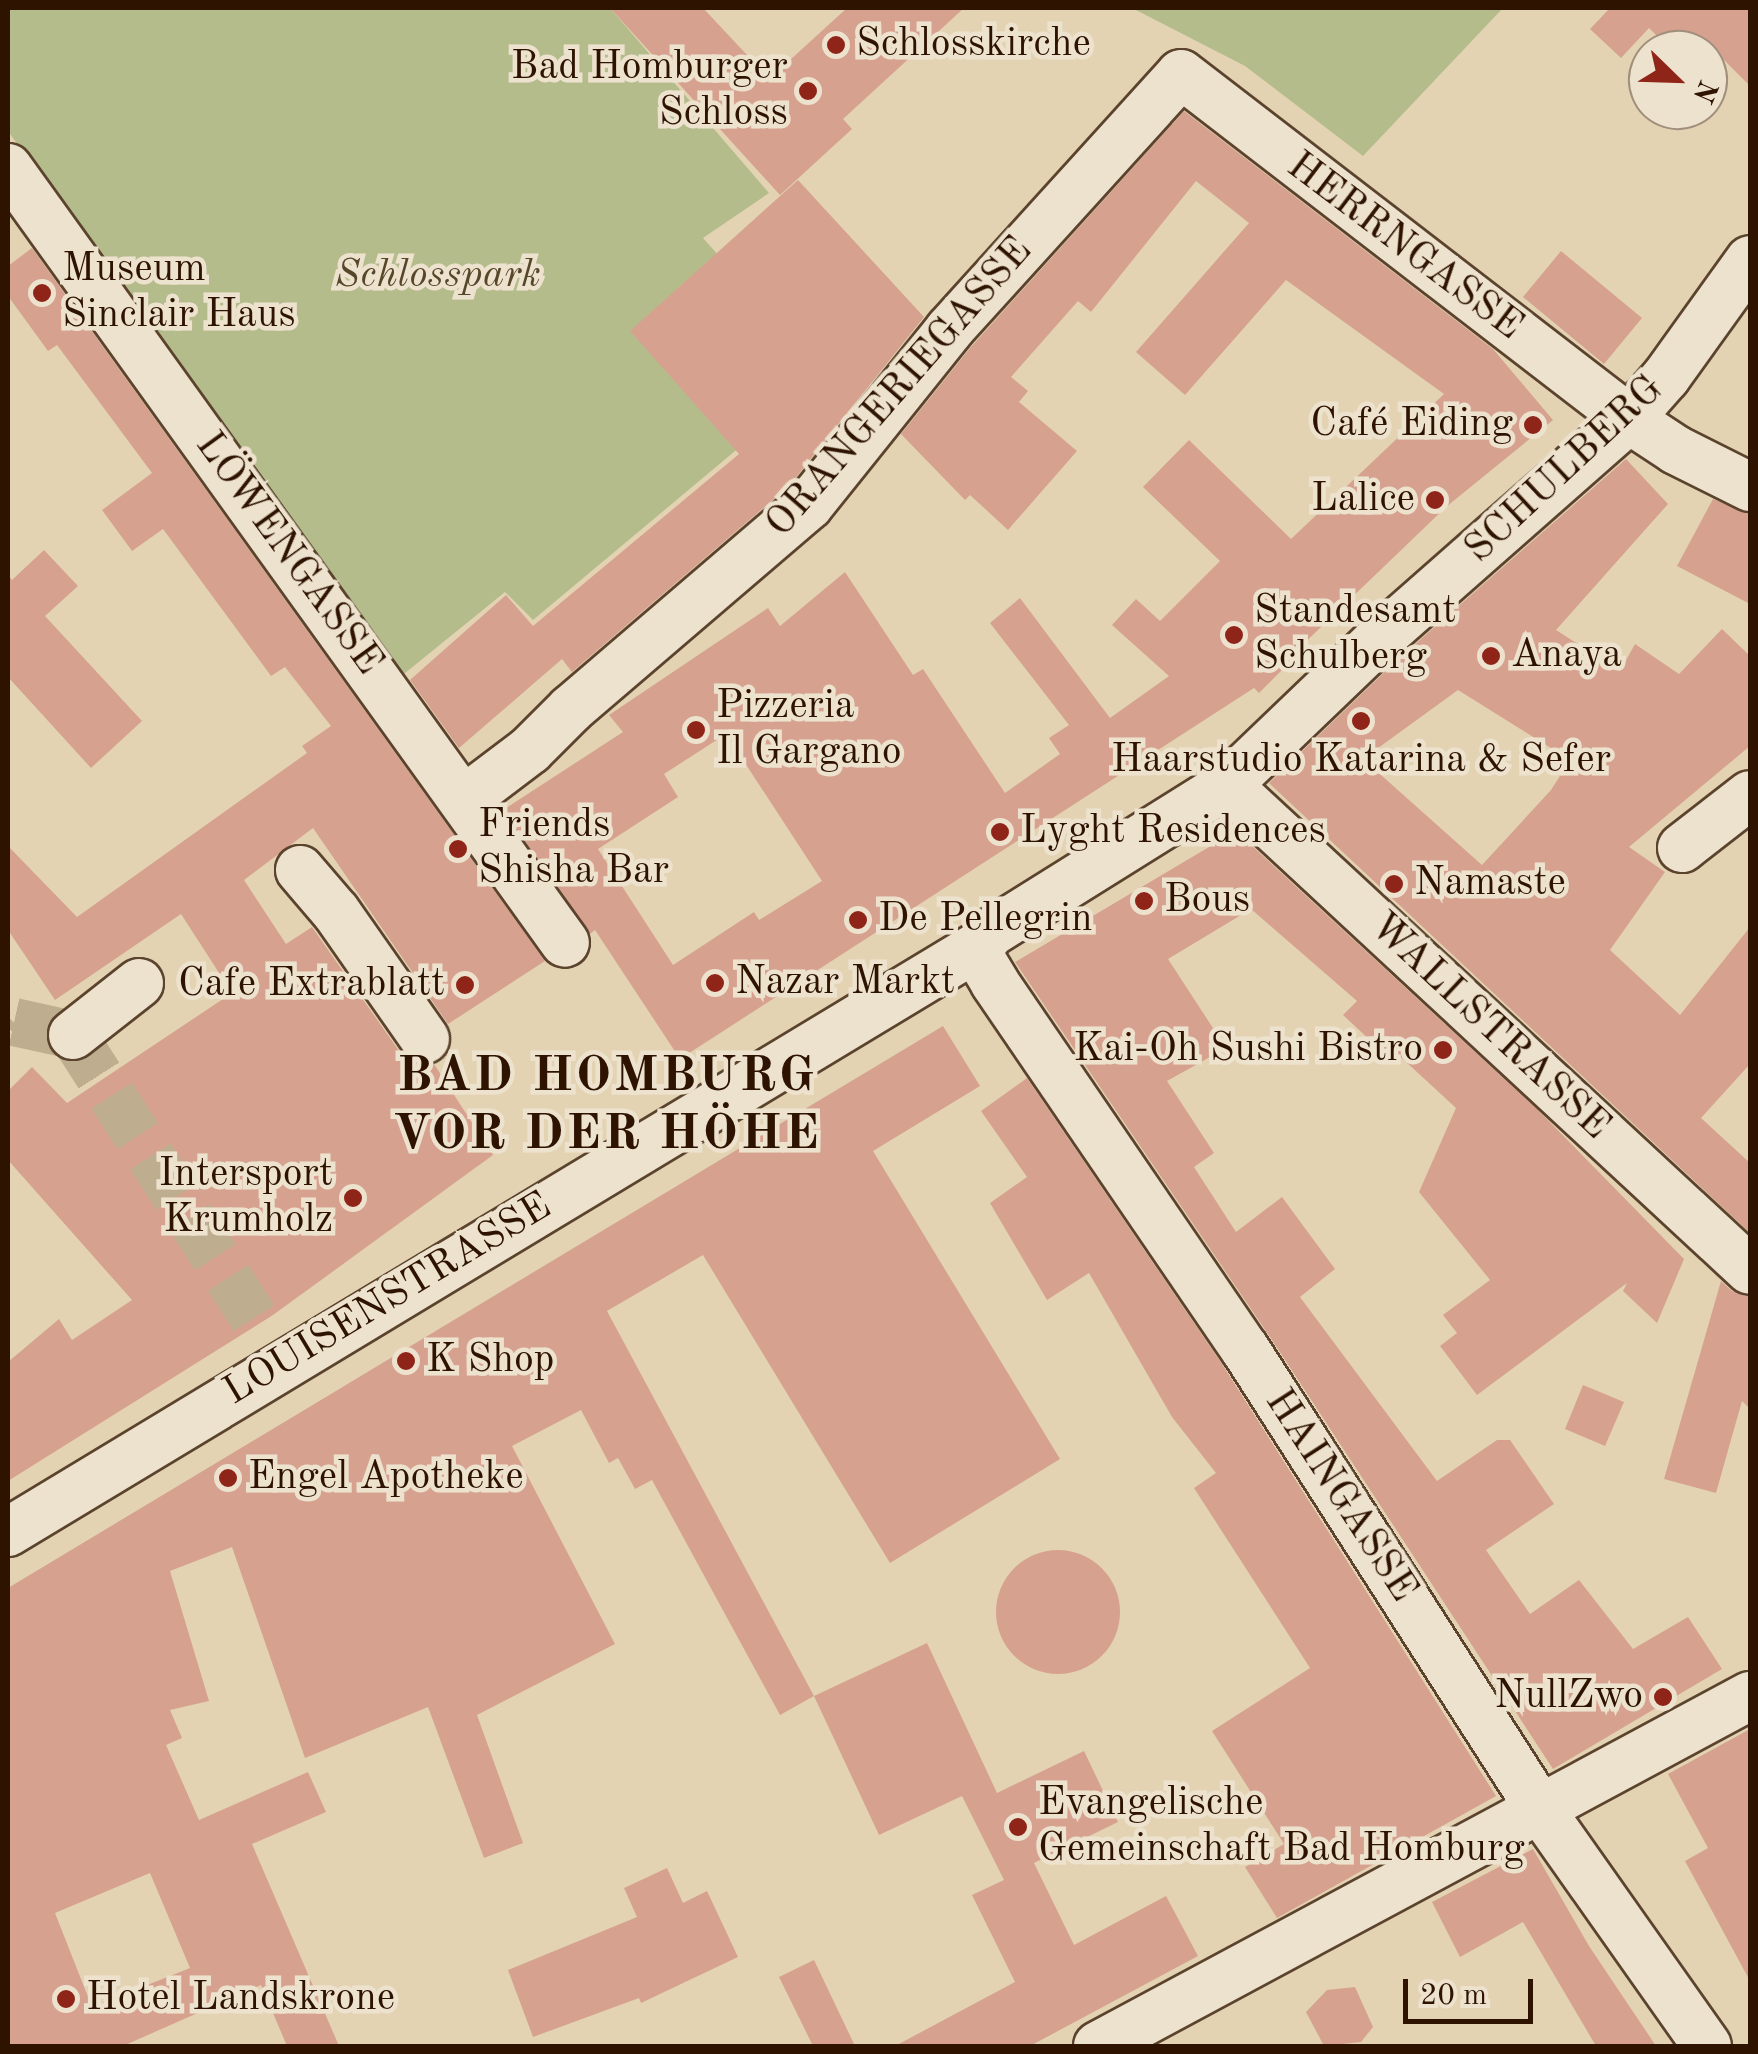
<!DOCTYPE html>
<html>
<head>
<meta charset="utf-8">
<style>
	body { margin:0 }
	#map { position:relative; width:1758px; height:2054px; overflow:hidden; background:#e3d3b3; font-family:"Old Standard TT",serif }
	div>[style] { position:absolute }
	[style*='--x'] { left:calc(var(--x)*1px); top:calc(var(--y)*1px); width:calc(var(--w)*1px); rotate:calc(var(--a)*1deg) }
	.green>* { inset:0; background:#b5bc8c }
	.building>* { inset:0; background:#d6a28f }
	.round { border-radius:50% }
	.minor-tunnel>* { height:48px; margin-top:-24px; transform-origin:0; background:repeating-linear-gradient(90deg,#bfad8f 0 48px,transparent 0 72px) }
	.roads { filter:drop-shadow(2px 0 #5b432d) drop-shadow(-2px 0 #5b432d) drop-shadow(0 2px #5b432d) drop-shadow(0 -2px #5b432d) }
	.minor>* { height:48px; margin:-24px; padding:0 24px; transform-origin:24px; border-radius:24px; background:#ede2ce }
	.dots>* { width:28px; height:28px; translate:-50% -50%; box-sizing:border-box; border:5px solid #ede2ce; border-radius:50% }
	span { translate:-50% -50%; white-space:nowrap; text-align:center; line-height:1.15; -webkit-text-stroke:9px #ede2ce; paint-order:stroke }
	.poi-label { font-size:40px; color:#2e1300 }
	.left { translate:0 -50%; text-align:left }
	.right { translate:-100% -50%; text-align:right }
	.street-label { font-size:40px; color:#2e1300 }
	.park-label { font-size:40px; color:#56462a; font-style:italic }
	.district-label { font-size:50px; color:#2e1300; font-weight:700; letter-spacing:2.5px }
	.frame { position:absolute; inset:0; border:10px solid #2e1300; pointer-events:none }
	.north { position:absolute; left:1628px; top:30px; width:100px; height:100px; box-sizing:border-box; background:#ede2ce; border:2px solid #a18f7c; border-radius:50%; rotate:113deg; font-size:28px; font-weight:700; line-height:40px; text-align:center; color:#2e1300 }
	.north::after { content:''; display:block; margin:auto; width:35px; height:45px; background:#8f2418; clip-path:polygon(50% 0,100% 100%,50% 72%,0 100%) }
	.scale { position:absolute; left:1403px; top:1979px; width:130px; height:45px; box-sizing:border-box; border:5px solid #2e1300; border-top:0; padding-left:12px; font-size:30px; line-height:35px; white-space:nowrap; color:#2e1300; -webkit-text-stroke:8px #ede2ce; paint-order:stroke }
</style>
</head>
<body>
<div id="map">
	<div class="green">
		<div style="clip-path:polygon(8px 8px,610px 8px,769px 193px,703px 238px,826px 375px,533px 620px,505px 592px,394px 682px,8px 131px)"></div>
		<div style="clip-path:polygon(1132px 8px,1503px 8px,1363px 156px,1245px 66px)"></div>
	</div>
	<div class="building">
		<div style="clip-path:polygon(610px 8px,703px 8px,763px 72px,783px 54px,790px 60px,847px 8px,964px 8px,843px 119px,852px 129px,780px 195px)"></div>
		<div style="clip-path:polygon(1610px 8px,1750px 8px,1750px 86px,1714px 50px,1671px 50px,1649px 28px,1621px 58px,1590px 29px)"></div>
		<div style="clip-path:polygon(evenodd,1184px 111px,1493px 349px,1553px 420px,1446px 507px,1294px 653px,1297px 655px,1259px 693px,1254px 688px,680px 1059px,595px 930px,590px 934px,503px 810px,623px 732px,609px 715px,768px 608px,780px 626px,845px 572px,913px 675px,923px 669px,1005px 793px,1060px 754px,1049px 738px,1069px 725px,990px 623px,1020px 598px,1110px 718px,1169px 676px,1112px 625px,1136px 599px,1160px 621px,1220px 561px,1143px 487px,1189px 440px,1291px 539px,1444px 394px,1286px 280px,1185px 395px,1136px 352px,1249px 223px,1196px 181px,1091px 312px,1078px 301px,1011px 377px,1028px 391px,1019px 402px,1077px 451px,1008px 530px,970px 495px,965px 500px,901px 434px,970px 348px,1184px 111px,726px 734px,822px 881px,759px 920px,754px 912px,673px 965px,598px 849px,678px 797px,664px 774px,726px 734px)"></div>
		<div style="clip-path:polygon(798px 180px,924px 317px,789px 486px,572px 672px,562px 659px,459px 748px,410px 680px,506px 595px,533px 626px,739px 454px,630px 331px)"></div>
		<div style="clip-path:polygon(32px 248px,545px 961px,448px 1024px,313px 828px,244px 880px,286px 944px,312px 927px,402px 1055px,414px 1064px,434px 1064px,493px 1155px,273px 1315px,8px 1481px,8px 1362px,59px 1319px,72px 1340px,132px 1300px,8px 1160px,8px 1091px,32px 1067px,67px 1103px,232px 993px,181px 914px,55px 1000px,8px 930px,8px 846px,77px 917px,307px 753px,302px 746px,331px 726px,285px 667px,271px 676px,163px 529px,132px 551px,102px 510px,152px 473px,57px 345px,48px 351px,8px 296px,8px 266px)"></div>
		<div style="clip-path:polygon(1561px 251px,1642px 318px,1604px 364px,1523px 297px)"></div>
		<div style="clip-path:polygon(evenodd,1626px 459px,1668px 504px,1556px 630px,1620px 671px,1635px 644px,1679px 674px,1722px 629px,1750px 656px,1750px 746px,1629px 847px,1665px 872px,1610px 950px,1680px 1015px,1750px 927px,1750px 1064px,1701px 1118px,1750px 1163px,1750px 1233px,1269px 783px,1396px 661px,1626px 459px,1458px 690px,1570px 760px,1551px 790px,1482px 865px,1363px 759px,1458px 690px)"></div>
		<div style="clip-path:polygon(1713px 499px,1750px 514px,1750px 604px,1677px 566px)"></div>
		<div style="clip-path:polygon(44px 550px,78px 586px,45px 616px,142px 721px,91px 768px,8px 677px,8px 575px,12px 580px)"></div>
		<div style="clip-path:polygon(1236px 831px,1539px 1111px,1684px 1259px,1657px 1323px,1623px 1291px,1627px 1283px,1477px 1395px,1440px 1346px,1457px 1333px,1443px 1315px,1490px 1280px,1419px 1192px,1456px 1108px,1392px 1049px,1386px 1055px,1343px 1015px,1357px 1001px,1251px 909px,1168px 959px,1226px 1048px,1167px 1081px,1214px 1153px,1194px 1167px,1236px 1232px,1282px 1197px,1335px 1269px,1300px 1297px,1437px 1481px,1497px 1440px,1510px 1440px,1554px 1504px,1486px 1550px,1530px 1614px,1579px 1580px,1633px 1649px,1688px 1617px,1722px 1669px,1553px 1769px,1268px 1334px,1015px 962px)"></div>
		<div style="clip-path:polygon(evenodd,943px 1026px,980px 1086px,873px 1151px,1060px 1459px,890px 1563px,703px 1255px,607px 1311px,814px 1696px,780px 1715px,652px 1480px,635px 1489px,618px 1458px,609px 1463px,581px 1410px,512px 1446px,615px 1644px,477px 1715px,523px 1843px,484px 1858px,428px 1707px,305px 1758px,232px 1547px,170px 1571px,209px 1701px,170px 1710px,182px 1738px,166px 1745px,199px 1820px,308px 1772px,326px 1812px,252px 1844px,339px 2046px,287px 2046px,261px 1985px,123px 2046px,8px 2046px,8px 1588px,943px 1026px,150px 1873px,190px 1968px,92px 2007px,55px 1913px,150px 1873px)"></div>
		<div style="clip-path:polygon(1027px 1078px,1222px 1364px,1496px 1796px,1277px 1918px,1245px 1867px,1284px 1844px,1212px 1731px,1310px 1668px,1194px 1488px,1216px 1473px,1172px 1417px,1089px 1273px,1047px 1300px,990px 1203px,1027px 1177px,981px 1111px)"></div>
		<div style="clip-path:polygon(1721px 1281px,1732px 1291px,1750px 1297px,1750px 1409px,1742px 1401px,1716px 1493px,1664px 1479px)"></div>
		<div style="clip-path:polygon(1583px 1385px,1624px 1402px,1605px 1446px,1565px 1429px)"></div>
		<div class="round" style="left:996px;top:1550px;width:124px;height:124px"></div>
		<div style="clip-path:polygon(927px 1643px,997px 1793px,1084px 1751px,1118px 1822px,1034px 1863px,1074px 1945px,1166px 1896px,1198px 1956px,1030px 2046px,895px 2046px,1015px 1982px,972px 1895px,1004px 1880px,962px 1796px,879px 1835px,814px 1696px)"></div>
		<div style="clip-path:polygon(1750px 1729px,1750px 1981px,1685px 1861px,1708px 1848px,1668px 1774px)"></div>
		<div style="clip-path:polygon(1533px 1849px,1589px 1946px,1656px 2046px,1596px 2046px,1523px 1922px,1460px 1957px,1432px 1902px)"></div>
		<div style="clip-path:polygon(667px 1868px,683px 1903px,707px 1891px,738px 1957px,641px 2003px,639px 1998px,533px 2037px,508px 1970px,637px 1917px,624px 1888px)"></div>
		<div style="clip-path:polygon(814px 1960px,855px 2046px,813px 2046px,779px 1977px)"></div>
		<div style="clip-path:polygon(1355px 1987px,1373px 2027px,1361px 2042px,1324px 2046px,1306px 2012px,1327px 1990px)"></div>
	</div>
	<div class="minor-tunnel">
		<div style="--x:8;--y:1028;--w:8;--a:-45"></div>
		<div style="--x:14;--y:1022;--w:60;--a:12.4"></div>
		<div style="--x:73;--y:1035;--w:343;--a:57.4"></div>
	</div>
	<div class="roads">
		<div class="minor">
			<div style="--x:8;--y:168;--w:954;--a:54.29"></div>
			<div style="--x:1227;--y:785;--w:713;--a:42.84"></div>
			<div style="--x:464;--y:800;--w:83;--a:-37.1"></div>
			<div style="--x:530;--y:750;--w:58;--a:-45"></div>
			<div style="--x:571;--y:709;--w:313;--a:-40.6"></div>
			<div style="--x:809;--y:505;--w:224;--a:-51.3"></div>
			<div style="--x:949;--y:330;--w:345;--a:-47.8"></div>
			<div style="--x:1181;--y:74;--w:565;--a:37.6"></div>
			<div style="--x:1629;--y:419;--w:56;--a:33.4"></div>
			<div style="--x:1676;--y:450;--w:83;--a:26.6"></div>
			<div style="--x:1682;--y:848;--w:86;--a:-37.9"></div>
			<div style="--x:300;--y:870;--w:55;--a:49.4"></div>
			<div style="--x:336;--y:912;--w:155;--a:55"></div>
			<div style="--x:982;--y:944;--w:12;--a:104"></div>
			<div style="--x:979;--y:956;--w:31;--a:59"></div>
			<div style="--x:995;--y:983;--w:443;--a:55.7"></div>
			<div style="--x:1245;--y:1349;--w:550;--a:57.32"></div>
			<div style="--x:1542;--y:1812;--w:286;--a:54.8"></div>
			<div style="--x:73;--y:1035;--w:84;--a:-38.2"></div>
			<div style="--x:8;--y:1532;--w:1138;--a:-31.12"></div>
			<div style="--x:982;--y:944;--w:14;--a:-54"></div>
			<div style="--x:990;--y:933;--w:279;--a:-32"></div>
			<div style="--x:1227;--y:785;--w:208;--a:-43.8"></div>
			<div style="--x:1377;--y:641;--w:336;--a:-41.4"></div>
			<div style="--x:1629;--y:419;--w:56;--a:-48.6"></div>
			<div style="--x:1666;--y:377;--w:144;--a:-54.3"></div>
			<div style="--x:1098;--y:2046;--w:740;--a:-28.23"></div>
		</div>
	</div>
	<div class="dots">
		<div style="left:836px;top:45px;background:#8f2418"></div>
		<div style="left:808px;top:91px;background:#8f2418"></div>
		<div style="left:42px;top:293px;background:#8f2418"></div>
		<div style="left:1533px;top:425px;background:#8f2418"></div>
		<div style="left:1435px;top:500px;background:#8f2418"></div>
		<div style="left:1234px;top:635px;background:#8f2418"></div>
		<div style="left:1491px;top:656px;background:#8f2418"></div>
		<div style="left:1361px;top:721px;background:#8f2418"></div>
		<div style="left:696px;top:730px;background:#8f2418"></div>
		<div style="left:1000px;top:832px;background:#8f2418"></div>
		<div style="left:458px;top:849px;background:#8f2418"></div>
		<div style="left:1394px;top:884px;background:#8f2418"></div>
		<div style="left:1144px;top:901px;background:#8f2418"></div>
		<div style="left:858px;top:920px;background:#8f2418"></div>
		<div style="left:715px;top:983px;background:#8f2418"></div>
		<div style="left:465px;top:985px;background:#8f2418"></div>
		<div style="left:1443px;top:1050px;background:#8f2418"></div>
		<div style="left:353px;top:1198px;background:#8f2418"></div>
		<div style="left:406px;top:1361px;background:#8f2418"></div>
		<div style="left:228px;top:1478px;background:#8f2418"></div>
		<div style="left:1663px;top:1697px;background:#8f2418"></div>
		<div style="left:1018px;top:1827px;background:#8f2418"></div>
		<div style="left:66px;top:1999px;background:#8f2418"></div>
	</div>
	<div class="poi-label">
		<span class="left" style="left:856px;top:45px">Schlosskirche</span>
		<span class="right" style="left:788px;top:91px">Bad Homburger<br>Schloss</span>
		<span class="left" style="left:62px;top:293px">Museum<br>Sinclair Haus</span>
		<span class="right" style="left:1513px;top:425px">Café Eiding</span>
		<span class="right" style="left:1415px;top:500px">Lalice</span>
		<span class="left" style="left:1254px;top:635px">Standesamt<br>Schulberg</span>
		<span class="left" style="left:1511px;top:656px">Anaya</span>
		<span class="left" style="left:716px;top:730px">Pizzeria<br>Il Gargano</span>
		<span style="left:1361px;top:761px">Haarstudio Katarina &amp; Sefer</span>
		<span class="left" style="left:478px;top:849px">Friends<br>Shisha Bar</span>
		<span class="left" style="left:1020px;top:832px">Lyght Residences</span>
		<span class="left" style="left:1414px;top:884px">Namaste</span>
		<span class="left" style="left:1164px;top:901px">Bous</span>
		<span class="left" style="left:878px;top:920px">De Pellegrin</span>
		<span class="left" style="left:735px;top:983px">Nazar Markt</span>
		<span class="right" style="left:445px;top:985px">Cafe Extrablatt</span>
		<span class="right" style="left:1423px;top:1050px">Kai-Oh Sushi Bistro</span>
		<span class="right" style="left:333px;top:1198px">Intersport<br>Krumholz</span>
		<span class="left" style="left:426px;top:1361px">K Shop</span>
		<span class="left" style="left:248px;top:1478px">Engel Apotheke</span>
		<span class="right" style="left:1643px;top:1697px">NullZwo</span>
		<span class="left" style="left:1038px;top:1827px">Evangelische<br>Gemeinschaft Bad Homburg</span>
		<span class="left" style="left:86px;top:1999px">Hotel Landskrone</span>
	</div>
	<div class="street-label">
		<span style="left:1404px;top:247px;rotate:37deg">HERRNGASSE</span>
		<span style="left:900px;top:388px;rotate:-49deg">ORANGERIEGASSE</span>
		<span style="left:1565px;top:470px;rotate:-43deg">SCHULBERG</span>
		<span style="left:288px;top:554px;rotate:54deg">LÖWENGASSE</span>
		<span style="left:1489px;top:1027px;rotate:43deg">WALLSTRASSE</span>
		<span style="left:388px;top:1300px;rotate:-31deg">LOUISENSTRASSE</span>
		<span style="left:1340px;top:1496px;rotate:57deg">HAINGASSE</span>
	</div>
	<div class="park-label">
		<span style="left:438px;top:276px">Schlosspark</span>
	</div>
	<div class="district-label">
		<span style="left:607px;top:1106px">BAD HOMBURG<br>VOR DER HÖHE</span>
	</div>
	<div class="frame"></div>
	<div class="north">N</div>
	<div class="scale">20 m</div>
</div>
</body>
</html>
